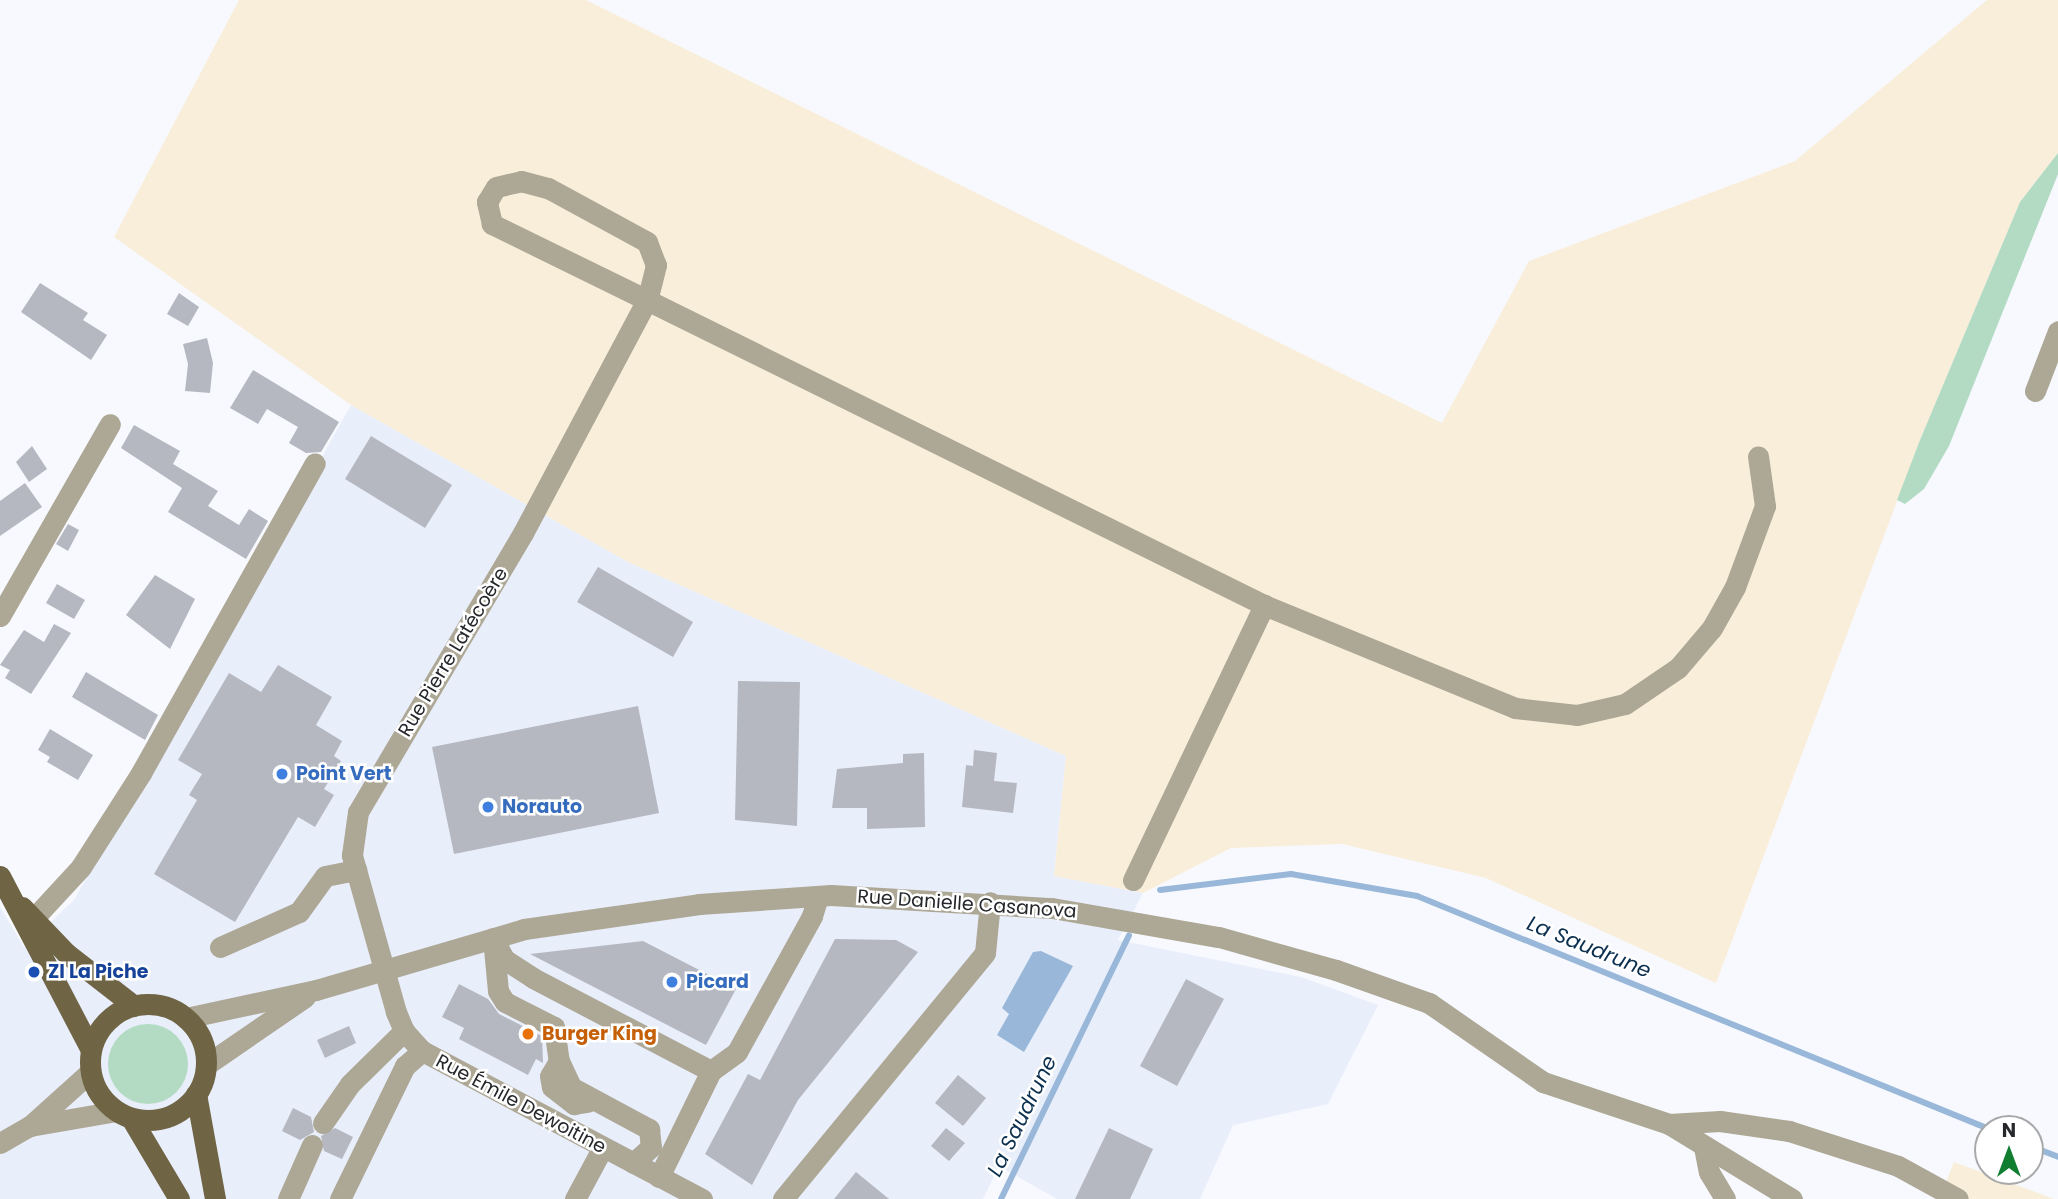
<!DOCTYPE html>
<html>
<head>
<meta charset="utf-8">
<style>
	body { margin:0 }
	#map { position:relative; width:2058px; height:1199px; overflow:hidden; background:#f7f9fe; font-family:Poppins,sans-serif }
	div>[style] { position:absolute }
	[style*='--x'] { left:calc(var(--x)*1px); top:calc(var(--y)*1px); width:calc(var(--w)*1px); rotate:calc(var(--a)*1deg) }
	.built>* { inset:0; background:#e9eefb }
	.industrial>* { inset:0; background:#f9eed9 }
	.green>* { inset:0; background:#b3dbc3 }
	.round { border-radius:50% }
	.water>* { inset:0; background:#99b8d9 }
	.stream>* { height:6px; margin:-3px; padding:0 3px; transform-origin:3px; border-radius:3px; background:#99b8d9 }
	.building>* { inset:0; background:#b5b8c0 }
	.minor>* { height:21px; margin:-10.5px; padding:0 10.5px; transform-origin:10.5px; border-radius:10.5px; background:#ada795 }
	.major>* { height:21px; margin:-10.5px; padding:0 10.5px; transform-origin:10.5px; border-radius:10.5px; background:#6f6444 }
	.major>.ring { margin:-10.5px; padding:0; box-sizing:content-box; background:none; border:21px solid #6f6444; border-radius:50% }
	.dots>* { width:19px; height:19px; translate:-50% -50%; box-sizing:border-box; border:4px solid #fff; border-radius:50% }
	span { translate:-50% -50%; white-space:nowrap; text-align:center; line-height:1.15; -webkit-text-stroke:5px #fff; paint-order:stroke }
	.street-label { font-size:19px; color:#25272a }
	.shop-label { font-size:19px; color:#366cbe; font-weight:700 }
	.left { translate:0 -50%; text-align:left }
	.transit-label { font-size:19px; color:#164399; font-weight:700 }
	.food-label { font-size:19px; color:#c56008; font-weight:700 }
	.water-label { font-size:21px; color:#0b2f4f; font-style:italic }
	.north { position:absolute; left:1974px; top:1115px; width:70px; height:70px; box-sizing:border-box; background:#fff; border:2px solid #a8a9aa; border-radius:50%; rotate:0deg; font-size:19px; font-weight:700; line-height:28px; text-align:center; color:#25272a }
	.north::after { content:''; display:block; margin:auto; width:24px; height:32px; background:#117d31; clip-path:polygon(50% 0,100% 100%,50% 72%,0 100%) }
</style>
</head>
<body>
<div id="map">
	<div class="built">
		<div style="clip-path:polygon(351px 405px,628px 562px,1066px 756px,1054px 876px,1143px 893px,1118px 940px,1301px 977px,1378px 1005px,1328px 1104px,1233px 1125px,1200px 1199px,1057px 1199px,999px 1166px,983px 1199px,0 1199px,0 907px,24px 947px,74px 900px)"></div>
	</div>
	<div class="industrial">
		<div style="clip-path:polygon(239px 0,586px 0,1442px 423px,1529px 261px,1795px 161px,1987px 0,2058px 0,2058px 153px,2020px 202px,1920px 440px,1716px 983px,1486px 878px,1342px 844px,1231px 848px,1143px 893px,1054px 876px,1066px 756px,628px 562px,351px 405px,114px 237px)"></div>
		<div style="clip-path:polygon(1954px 1162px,2054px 1199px,1939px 1199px)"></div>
	</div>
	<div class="green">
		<div style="clip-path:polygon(2058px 153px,2058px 174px,1949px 446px,1924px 489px,1905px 504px,1897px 500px,1920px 440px,2020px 202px)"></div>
		<div class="round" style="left:108px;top:1024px;width:80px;height:80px"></div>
	</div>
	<div class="water">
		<div style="clip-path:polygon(1041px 951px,1073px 966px,1024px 1052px,997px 1035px,1009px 1014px,1002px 1008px,1033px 952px)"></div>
	</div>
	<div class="stream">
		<div style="--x:1160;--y:890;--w:132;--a:-7"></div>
		<div style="--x:1291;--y:874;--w:128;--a:9.9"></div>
		<div style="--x:1417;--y:896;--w:618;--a:22.16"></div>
		<div style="--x:2030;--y:1146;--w:30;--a:21"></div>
		<div style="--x:1001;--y:1199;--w:293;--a:-64.1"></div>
	</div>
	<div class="building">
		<div style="clip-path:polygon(40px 283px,88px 313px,83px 320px,107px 335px,91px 360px,21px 312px)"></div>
		<div style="clip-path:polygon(179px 293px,199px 307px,188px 326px,167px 314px)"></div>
		<div style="clip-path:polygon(207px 338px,213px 363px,210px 393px,185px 391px,188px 364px,183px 344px)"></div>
		<div style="clip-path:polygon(253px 370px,339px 422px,321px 452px,306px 453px,289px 443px,298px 427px,267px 409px,258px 424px,230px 408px)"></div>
		<div style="clip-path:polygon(134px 425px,180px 451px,173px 464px,218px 491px,208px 506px,239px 525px,249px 509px,268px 521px,246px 559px,168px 512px,182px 488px,121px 448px)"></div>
		<div style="clip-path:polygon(371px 436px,452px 485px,425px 528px,345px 479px)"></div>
		<div style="clip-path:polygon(32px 446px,47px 469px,29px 482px,16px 462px)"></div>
		<div style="clip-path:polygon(25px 483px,42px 507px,0 536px,0 501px)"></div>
		<div style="clip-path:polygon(68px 524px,79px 530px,68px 551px,56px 544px)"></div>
		<div style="clip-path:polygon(598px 567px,693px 622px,673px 657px,577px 602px)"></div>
		<div style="clip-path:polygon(155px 575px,195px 599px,170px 649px,126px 615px)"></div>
		<div style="clip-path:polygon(57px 584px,85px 600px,74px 619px,46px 603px)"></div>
		<div style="clip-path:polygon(54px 624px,71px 633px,31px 694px,5px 678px,10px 670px,0 665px,24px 630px,44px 642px)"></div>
		<div style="clip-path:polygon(278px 665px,332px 697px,316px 725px,342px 741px,334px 756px,341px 761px,324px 789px,334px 795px,315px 827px,298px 817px,235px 922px,154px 874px,197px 800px,189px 795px,202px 774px,178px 760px,229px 673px,261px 692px)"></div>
		<div style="clip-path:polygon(86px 672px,158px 715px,145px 740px,72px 697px)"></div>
		<div style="clip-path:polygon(738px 681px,800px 682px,797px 826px,735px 820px)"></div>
		<div style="clip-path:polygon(638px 706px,659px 813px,454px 854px,432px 747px)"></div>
		<div style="clip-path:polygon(50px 729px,93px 755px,78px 780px,47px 762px,50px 757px,38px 750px)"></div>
		<div style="clip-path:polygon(974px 750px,997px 753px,994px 781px,1017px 783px,1013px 813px,962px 807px,966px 765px,973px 766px)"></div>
		<div style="clip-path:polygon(924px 753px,925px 827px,867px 829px,867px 808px,832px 808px,837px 769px,903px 763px,903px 754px)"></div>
		<div style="clip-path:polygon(835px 939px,896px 940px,918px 952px,798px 1100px,752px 1185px,705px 1154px,748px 1074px,760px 1080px)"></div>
		<div style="clip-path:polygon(643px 941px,736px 989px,706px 1045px,530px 954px)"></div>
		<div style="clip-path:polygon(1186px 979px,1224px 999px,1177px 1086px,1140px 1066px)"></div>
		<div style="clip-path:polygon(459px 984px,488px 999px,499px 1014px,542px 1036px,543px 1063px,536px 1059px,528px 1075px,459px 1039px,464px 1028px,442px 1017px)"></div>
		<div style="clip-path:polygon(349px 1026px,356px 1043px,325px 1058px,317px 1040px)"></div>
		<div style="clip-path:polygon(958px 1075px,986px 1098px,963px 1126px,935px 1103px)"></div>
		<div style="clip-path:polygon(293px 1108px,311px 1117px,314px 1132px,300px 1140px,282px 1131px)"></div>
		<div style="clip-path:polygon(335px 1128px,353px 1137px,342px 1159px,324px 1151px,321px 1136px)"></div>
		<div style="clip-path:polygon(946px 1128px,965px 1143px,949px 1161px,931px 1146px)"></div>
		<div style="clip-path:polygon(1109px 1128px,1153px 1149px,1130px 1199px,1075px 1199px)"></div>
		<div style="clip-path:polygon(856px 1172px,889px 1199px,834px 1199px)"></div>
	</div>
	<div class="minor">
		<div style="--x:521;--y:181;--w:28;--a:15"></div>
		<div style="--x:548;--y:188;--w:113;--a:28.6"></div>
		<div style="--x:647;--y:242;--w:25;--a:69"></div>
		<div style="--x:656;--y:265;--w:36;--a:104"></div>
		<div style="--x:647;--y:300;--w:173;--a:-153.9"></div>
		<div style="--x:492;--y:224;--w:23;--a:-103"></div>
		<div style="--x:487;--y:202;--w:17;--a:-59"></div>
		<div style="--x:496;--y:187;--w:26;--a:-13"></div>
		<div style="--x:2035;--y:391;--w:64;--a:-69"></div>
		<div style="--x:0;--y:616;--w:221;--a:-60.2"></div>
		<div style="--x:1133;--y:880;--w:305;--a:-64.5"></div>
		<div style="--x:34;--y:918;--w:69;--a:-47.3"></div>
		<div style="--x:81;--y:867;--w:112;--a:-57.4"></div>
		<div style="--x:141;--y:773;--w:355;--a:-60.7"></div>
		<div style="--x:493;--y:938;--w:53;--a:84.6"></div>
		<div style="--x:498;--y:991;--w:13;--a:58"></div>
		<div style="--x:505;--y:1002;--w:55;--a:27"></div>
		<div style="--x:554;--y:1027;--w:34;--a:82"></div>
		<div style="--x:559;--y:1061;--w:29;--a:65"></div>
		<div style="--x:571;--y:1087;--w:89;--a:28.3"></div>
		<div style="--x:649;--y:1129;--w:18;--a:84"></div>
		<div style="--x:651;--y:1147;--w:24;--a:138"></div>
		<div style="--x:494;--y:940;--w:21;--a:62"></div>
		<div style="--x:504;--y:959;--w:35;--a:33"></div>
		<div style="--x:533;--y:978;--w:201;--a:27.6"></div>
		<div style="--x:220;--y:947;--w:86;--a:-23.9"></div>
		<div style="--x:299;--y:912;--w:44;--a:-54.2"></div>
		<div style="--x:325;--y:876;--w:32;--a:-11"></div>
		<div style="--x:186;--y:1018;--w:133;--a:-12.2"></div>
		<div style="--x:316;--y:990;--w:217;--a:-16.3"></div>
		<div style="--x:524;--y:929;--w:177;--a:-8.1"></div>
		<div style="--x:699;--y:904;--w:132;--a:-3.9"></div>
		<div style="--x:831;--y:895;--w:221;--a:3.4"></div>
		<div style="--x:1052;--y:908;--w:169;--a:9.9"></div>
		<div style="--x:1219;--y:937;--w:122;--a:15.8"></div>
		<div style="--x:1336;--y:970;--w:99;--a:19.5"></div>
		<div style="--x:1429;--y:1003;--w:139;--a:34.7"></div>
		<div style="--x:1543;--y:1082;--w:133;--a:18.4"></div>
		<div style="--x:1669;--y:1124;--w:144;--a:31.4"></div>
		<div style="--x:559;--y:1061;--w:17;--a:121"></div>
		<div style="--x:550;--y:1076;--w:11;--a:80"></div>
		<div style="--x:552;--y:1087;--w:28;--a:38"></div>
		<div style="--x:574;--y:1104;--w:13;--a:-9"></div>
		<div style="--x:206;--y:1065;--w:120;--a:-34.5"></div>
		<div style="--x:90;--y:1072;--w:81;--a:138"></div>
		<div style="--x:30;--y:1126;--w:88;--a:-9.8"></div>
		<div style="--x:323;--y:1123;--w:47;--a:-55.3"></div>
		<div style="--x:350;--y:1084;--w:76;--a:-44.5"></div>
		<div style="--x:1669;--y:1124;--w:51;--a:-3.4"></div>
		<div style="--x:1720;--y:1121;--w:70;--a:8.2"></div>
		<div style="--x:1789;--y:1131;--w:114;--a:17.8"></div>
		<div style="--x:1898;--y:1166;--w:68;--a:28.8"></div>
		<div style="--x:0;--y:1143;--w:34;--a:-30"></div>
		<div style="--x:1704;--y:1147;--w:25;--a:79"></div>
		<div style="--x:1709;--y:1172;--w:31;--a:59"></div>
		<div style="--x:659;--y:1177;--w:118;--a:-63.9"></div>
		<div style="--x:711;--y:1071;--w:32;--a:-36"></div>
		<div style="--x:737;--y:1052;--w:155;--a:-61.1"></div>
		<div style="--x:812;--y:916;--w:21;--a:-73"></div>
		<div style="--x:288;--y:1199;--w:59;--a:-66"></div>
		<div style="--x:340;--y:1199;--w:148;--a:-64"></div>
		<div style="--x:405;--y:1066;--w:23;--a:-41"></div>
		<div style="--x:575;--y:1199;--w:59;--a:-61.7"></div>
		<div style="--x:702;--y:1199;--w:317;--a:-152.1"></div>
		<div style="--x:422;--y:1051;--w:27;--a:-132"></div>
		<div style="--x:404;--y:1031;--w:21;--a:-113"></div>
		<div style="--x:396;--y:1012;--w:163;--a:-105.7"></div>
		<div style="--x:352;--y:855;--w:43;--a:-82.1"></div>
		<div style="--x:358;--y:812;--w:324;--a:-59.4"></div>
		<div style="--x:523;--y:533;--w:264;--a:-62"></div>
		<div style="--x:647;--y:300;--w:688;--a:26.3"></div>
		<div style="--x:1264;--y:605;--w:271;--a:22.3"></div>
		<div style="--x:1515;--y:708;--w:62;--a:6.4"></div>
		<div style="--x:1577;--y:715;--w:49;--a:-12.9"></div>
		<div style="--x:1625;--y:704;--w:64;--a:-34.2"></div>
		<div style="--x:1678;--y:668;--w:52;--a:-49.6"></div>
		<div style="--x:1712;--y:628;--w:47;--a:-60.7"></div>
		<div style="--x:1735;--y:587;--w:86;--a:-69.7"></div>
		<div style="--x:1765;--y:506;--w:50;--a:-98"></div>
		<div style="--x:783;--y:1199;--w:318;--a:-50.6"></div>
		<div style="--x:985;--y:953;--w:51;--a:-84.4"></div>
	</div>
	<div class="major">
		<div style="--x:0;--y:876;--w:196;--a:62.4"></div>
		<div style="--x:22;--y:907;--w:64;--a:46.3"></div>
		<div style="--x:66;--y:953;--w:86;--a:37.9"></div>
		<div class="ring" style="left:90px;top:1004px;width:95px;height:95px"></div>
		<div style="--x:196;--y:1094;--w:107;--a:79.7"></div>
		<div style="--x:131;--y:1118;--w:94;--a:59.3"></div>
	</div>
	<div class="dots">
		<div style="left:282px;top:774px;background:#3f7fe0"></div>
		<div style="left:488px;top:807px;background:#3f7fe0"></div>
		<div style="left:34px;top:972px;background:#1a4fb4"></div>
		<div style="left:672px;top:982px;background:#3f7fe0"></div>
		<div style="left:528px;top:1034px;background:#e8710a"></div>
	</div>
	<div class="street-label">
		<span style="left:453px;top:652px;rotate:-59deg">Rue Pierre Latécoère</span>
		<span style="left:967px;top:904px;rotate:4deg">Rue Danielle Casanova</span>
		<span style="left:521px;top:1104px;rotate:28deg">Rue Émile Dewoitine</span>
	</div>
	<div class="shop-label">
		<span class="left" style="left:296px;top:774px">Point Vert</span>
		<span class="left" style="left:502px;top:807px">Norauto</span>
		<span class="left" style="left:686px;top:982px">Picard</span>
	</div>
	<div class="transit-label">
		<span class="left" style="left:48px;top:972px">ZI La Piche</span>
	</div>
	<div class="food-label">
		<span class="left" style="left:542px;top:1034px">Burger King</span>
	</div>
	<div class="water-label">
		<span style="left:1589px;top:947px;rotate:22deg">La Saudrune</span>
		<span style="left:1022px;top:1116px;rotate:-64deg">La Saudrune</span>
	</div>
	<div class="north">N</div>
</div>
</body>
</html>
